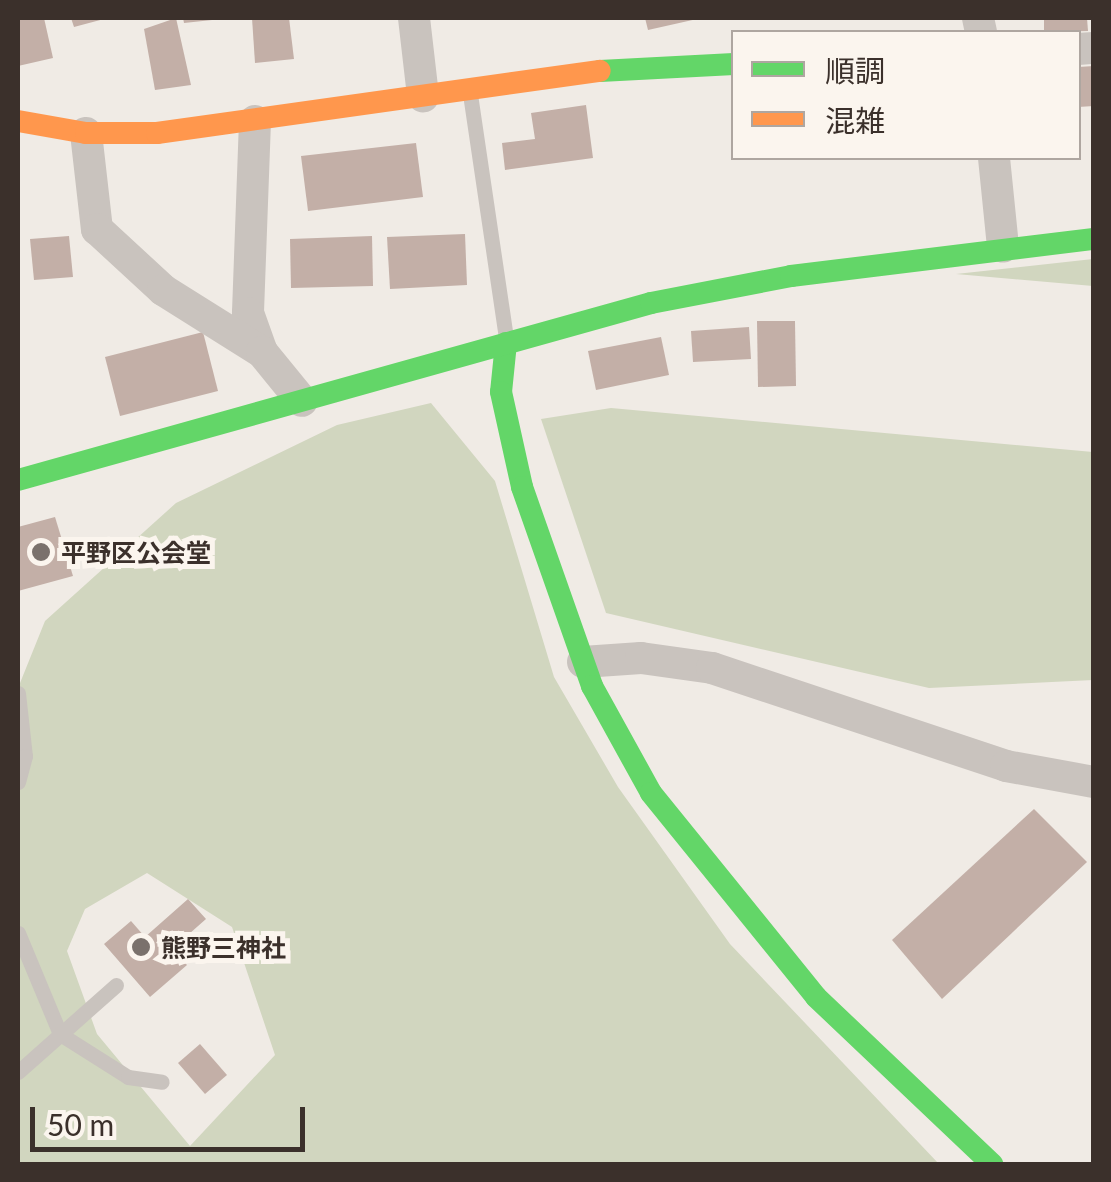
<!DOCTYPE html>
<html>
<head>
<meta charset="utf-8">
<style>
	body { margin:0 }
	#map { position:relative; width:1111px; height:1182px; overflow:hidden; background:#f0ebe5; font-family:Lato,"Noto Sans JP",sans-serif }
	div>[style] { position:absolute }
	[style*='--x'] { left:calc(var(--x)*1px); top:calc(var(--y)*1px); width:calc(var(--w)*1px); rotate:calc(var(--a)*1deg) }
	.green>* { inset:0; background:#d1d6bf }
	.building>* { inset:0; background:#c3afa7 }
	.lane>* { height:15px; margin:-7.5px; padding:0 7.5px; transform-origin:7.5px; border-radius:7.5px; background:#c9c3be }
	.street>* { height:32px; margin:-16px; padding:0 16px; transform-origin:16px; border-radius:16px; background:#c9c3be }
	.fast>* { height:22px; margin:-11px; padding:0 11px; transform-origin:11px; border-radius:11px; background:#63d668 }
	.slow>* { height:22px; margin:-11px; padding:0 11px; transform-origin:11px; border-radius:11px; background:#ff974d }
	.dots>* { width:28px; height:28px; translate:-50% -50%; box-sizing:border-box; border:5px solid #fbf5ee; border-radius:50% }
	span { translate:-50% -50%; white-space:nowrap; text-align:center; line-height:1.15; -webkit-text-stroke:10px #fbf5ee; paint-order:stroke }
	.poi-label { font-size:25px; color:#3b302b; font-weight:700 }
	.left { translate:0 -50%; text-align:left }
	.frame { position:absolute; inset:0; border:20px solid #3b302b; pointer-events:none }
	.legend { position:absolute; left:731px; top:30px; width:350px; height:130px; box-sizing:border-box; background:#fbf5ee; border:2px solid #aea6a0; margin:0; padding:12px 18px; list-style:none; font-size:30px; color:#3b302b }
	.legend li { display:flex; align-items:center; gap:20px; height:50px }
	.legend b { width:50px; border:2px solid #aea6a0 }
	.scale { position:absolute; left:30px; top:1107px; width:275px; height:45px; box-sizing:border-box; border:5px solid #3b302b; border-top:0; padding-left:12px; font-size:30px; line-height:35px; white-space:nowrap; color:#3b302b; -webkit-text-stroke:8px #fbf5ee; paint-order:stroke }
</style>
</head>
<body>
<div id="map">
	<div class="green">
		<div style="clip-path:polygon(1093px 259px,1093px 286px,956px 274px)"></div>
		<div style="clip-path:polygon(evenodd,431px 403px,495px 481px,554px 677px,618px 787px,730px 944px,939px 1164px,18px 1164px,18px 688px,45px 621px,176px 503px,337px 425px,431px 403px,147px 873px,232px 927px,275px 1055px,190px 1146px,97px 1034px,67px 951px,85px 909px,147px 873px)"></div>
		<div style="clip-path:polygon(611px 408px,1093px 452px,1093px 680px,929px 688px,606px 613px,541px 419px)"></div>
	</div>
	<div class="building">
		<div style="clip-path:polygon(18px 18px,44px 18px,53px 58px,18px 66px)"></div>
		<div style="clip-path:polygon(71px 18px,104px 18px,104px 19px,74px 27px)"></div>
		<div style="clip-path:polygon(176px 18px,191px 85px,155px 90px,144px 29px)"></div>
		<div style="clip-path:polygon(183px 18px,212px 18px,212px 20px,184px 23px)"></div>
		<div style="clip-path:polygon(252px 18px,289px 18px,294px 59px,255px 63px)"></div>
		<div style="clip-path:polygon(645px 18px,697px 18px,697px 19px,648px 30px)"></div>
		<div style="clip-path:polygon(1044px 18px,1087px 18px,1088px 31px,1044px 32px)"></div>
		<div style="clip-path:polygon(1094px 66px,1094px 106px,1078px 107px,1078px 67px)"></div>
		<div style="clip-path:polygon(586px 105px,593px 158px,505px 170px,502px 143px,535px 139px,531px 113px)"></div>
		<div style="clip-path:polygon(416px 143px,423px 197px,308px 211px,301px 156px)"></div>
		<div style="clip-path:polygon(465px 234px,467px 285px,390px 289px,387px 237px)"></div>
		<div style="clip-path:polygon(69px 236px,73px 277px,34px 280px,30px 239px)"></div>
		<div style="clip-path:polygon(372px 236px,373px 286px,291px 288px,290px 239px)"></div>
		<div style="clip-path:polygon(757px 321px,795px 321px,796px 386px,758px 387px)"></div>
		<div style="clip-path:polygon(749px 327px,751px 359px,693px 362px,691px 331px)"></div>
		<div style="clip-path:polygon(203px 332px,218px 391px,120px 416px,105px 357px)"></div>
		<div style="clip-path:polygon(661px 337px,669px 375px,596px 390px,588px 351px)"></div>
		<div style="clip-path:polygon(55px 517px,73px 576px,18px 591px,18px 527px)"></div>
		<div style="clip-path:polygon(1034px 809px,1087px 862px,942px 999px,892px 940px)"></div>
		<div style="clip-path:polygon(188px 899px,206px 919px,172px 949px,187px 965px,150px 997px,104px 944px,131px 921px,145px 937px)"></div>
		<div style="clip-path:polygon(200px 1044px,227px 1075px,205px 1094px,178px 1063px)"></div>
	</div>
	<div class="lane">
		<div style="--x:470;--y:94;--w:248;--a:81.6"></div>
		<div style="--x:18;--y:693;--w:63;--a:83.7"></div>
		<div style="--x:25;--y:756;--w:27;--a:105"></div>
		<div style="--x:18;--y:933;--w:109;--a:67.4"></div>
		<div style="--x:60;--y:1034;--w:80;--a:32.3"></div>
		<div style="--x:128;--y:1077;--w:34;--a:8"></div>
		<div style="--x:18;--y:1072;--w:131;--a:-41.6"></div>
	</div>
	<div class="street">
		<div style="--x:414;--y:18;--w:79;--a:83.4"></div>
		<div style="--x:978;--y:18;--w:14;--a:78"></div>
		<div style="--x:1078;--y:49;--w:16;--a:-4"></div>
		<div style="--x:255;--y:121;--w:192;--a:92.1"></div>
		<div style="--x:248;--y:313;--w:41;--a:70.3"></div>
		<div style="--x:86;--y:133;--w:97;--a:83.5"></div>
		<div style="--x:97;--y:229;--w:90;--a:42.7"></div>
		<div style="--x:163;--y:290;--w:117;--a:32.1"></div>
		<div style="--x:262;--y:352;--w:63;--a:50.8"></div>
		<div style="--x:994;--y:158;--w:89;--a:84.2"></div>
		<div style="--x:583;--y:662;--w:58;--a:-3.9"></div>
		<div style="--x:641;--y:658;--w:72;--a:8"></div>
		<div style="--x:712;--y:668;--w:310;--a:18.4"></div>
		<div style="--x:1006;--y:766;--w:89;--a:10.3"></div>
	</div>
	<div class="fast">
		<div style="--x:600;--y:71;--w:134;--a:-3"></div>
		<div style="--x:506;--y:343;--w:49;--a:95.8"></div>
		<div style="--x:501;--y:392;--w:97;--a:77.5"></div>
		<div style="--x:522;--y:487;--w:211;--a:70.6"></div>
		<div style="--x:592;--y:686;--w:122;--a:61.1"></div>
		<div style="--x:651;--y:793;--w:262;--a:51"></div>
		<div style="--x:816;--y:997;--w:243;--a:43.5"></div>
		<div style="--x:18;--y:480;--w:657;--a:-15.62"></div>
		<div style="--x:651;--y:303;--w:143;--a:-10.9"></div>
		<div style="--x:791;--y:276;--w:305;--a:-7"></div>
	</div>
	<div class="slow">
		<div style="--x:18;--y:121;--w:69;--a:10"></div>
		<div style="--x:86;--y:133;--w:71;--a:0"></div>
		<div style="--x:157;--y:133;--w:447;--a:-8"></div>
	</div>
	<div class="dots">
		<div style="left:41px;top:552px;background:#7a716c"></div>
		<div style="left:141px;top:947px;background:#7a716c"></div>
	</div>
	<div class="poi-label">
		<span class="left" style="left:61px;top:552px">平野区公会堂</span>
		<span class="left" style="left:161px;top:947px">熊野三神社</span>
	</div>
	<div class="frame"></div>
	<ul class="legend">
	<li><b style="height:12px;background:#63d668"></b>順調</li>
	<li><b style="height:12px;background:#ff974d"></b>混雑</li>
	</ul>
	<div class="scale">50 m</div>
</div>
</body>
</html>
